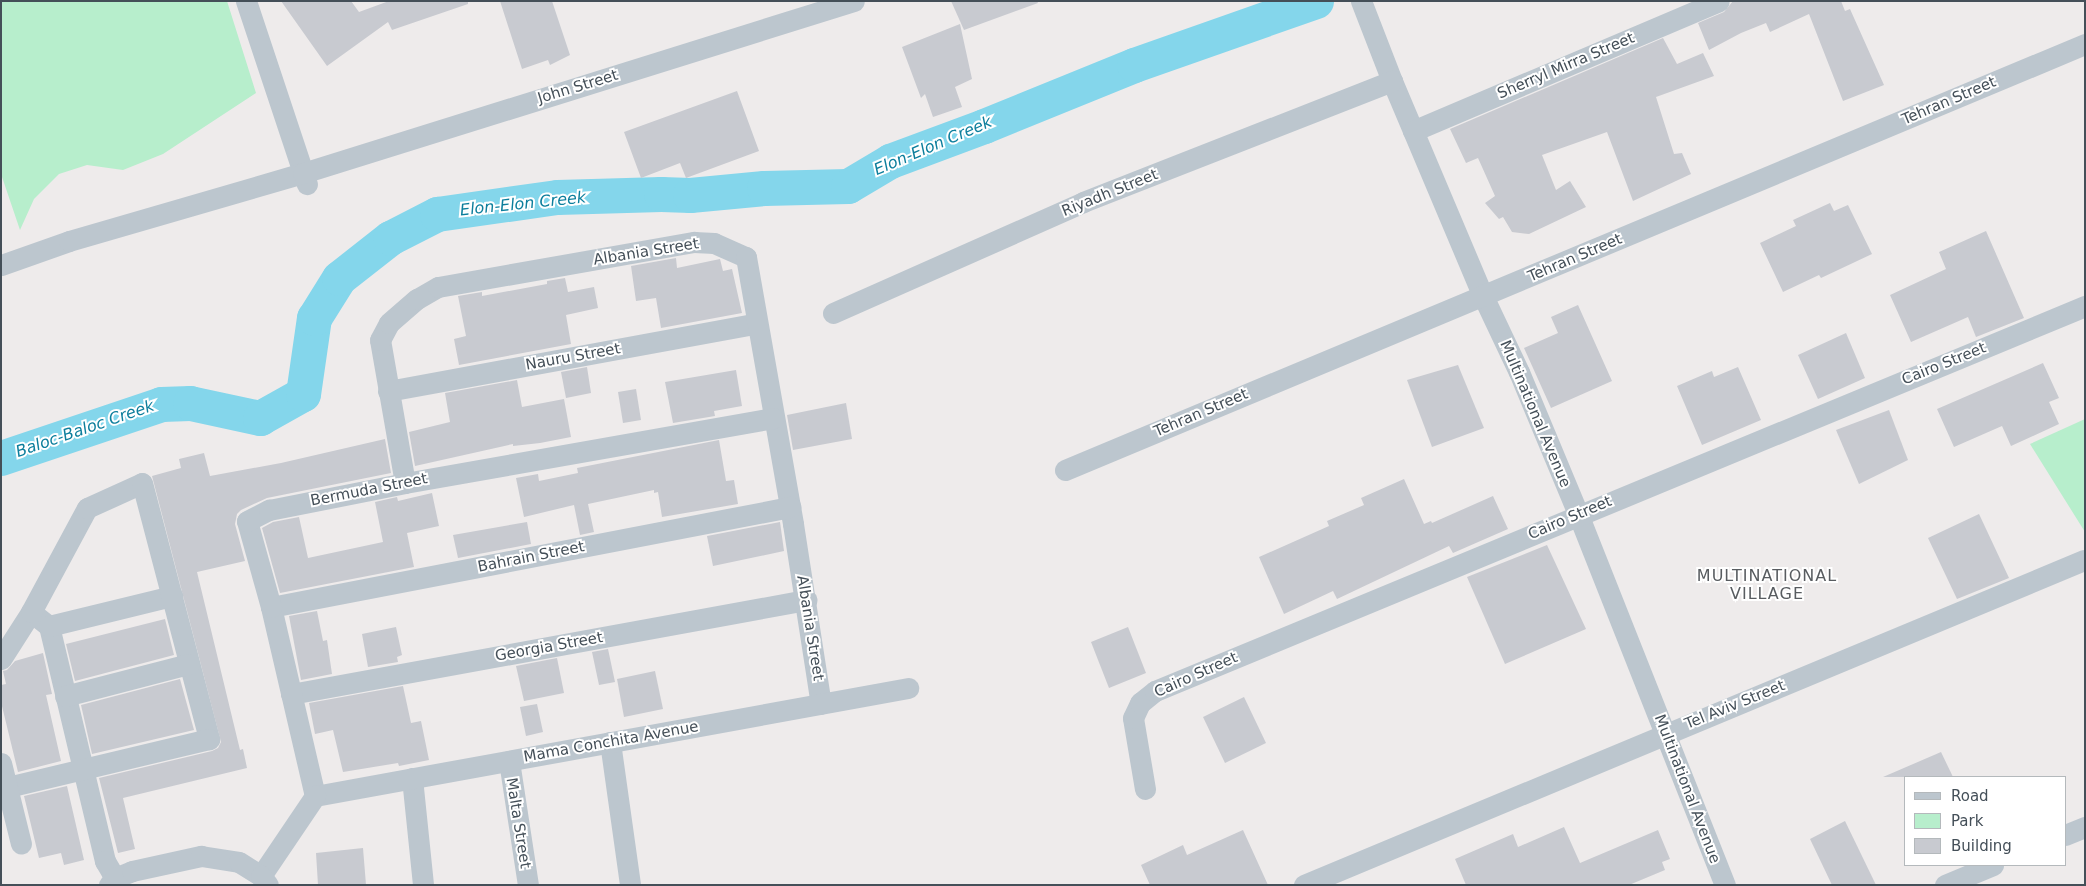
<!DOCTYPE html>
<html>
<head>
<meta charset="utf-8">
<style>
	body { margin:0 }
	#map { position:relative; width:2086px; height:886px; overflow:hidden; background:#eeebeb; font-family:"DejaVu Sans",sans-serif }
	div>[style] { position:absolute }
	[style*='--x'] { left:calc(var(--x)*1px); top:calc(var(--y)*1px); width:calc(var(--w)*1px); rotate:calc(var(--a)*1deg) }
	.green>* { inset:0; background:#b7eecc }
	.river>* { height:35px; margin:-17.5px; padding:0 17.5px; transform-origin:17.5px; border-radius:17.5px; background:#84d6eb }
	.building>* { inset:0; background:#c8cad0 }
	.minor>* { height:21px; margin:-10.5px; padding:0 10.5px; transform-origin:10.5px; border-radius:10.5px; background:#bcc6ce }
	span { translate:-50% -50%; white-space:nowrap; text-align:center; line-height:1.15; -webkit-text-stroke:4px #fff; paint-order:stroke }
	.street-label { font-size:15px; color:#444f58 }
	.water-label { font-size:16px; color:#0c7e9c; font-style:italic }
	.neighbourhood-label { font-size:16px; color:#585c60; letter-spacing:1px }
	.frame { position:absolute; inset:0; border:2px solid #444f58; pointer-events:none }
	.legend { position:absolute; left:1904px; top:776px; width:162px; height:90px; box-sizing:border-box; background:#fff; border:1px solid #b4b9bc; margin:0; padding:6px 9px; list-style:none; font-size:15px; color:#444f58 }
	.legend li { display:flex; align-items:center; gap:10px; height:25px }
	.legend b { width:25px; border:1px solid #b4b9bc }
</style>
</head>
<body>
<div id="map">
	<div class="green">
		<div style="clip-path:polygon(1px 1px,227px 1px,256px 93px,163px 154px,123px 170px,87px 165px,59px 174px,34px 199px,20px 230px,1px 174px)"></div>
		<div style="clip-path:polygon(2085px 419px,2085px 532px,2030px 444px)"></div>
	</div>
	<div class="river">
		<div style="--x:1;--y:458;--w:169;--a:-18.6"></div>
		<div style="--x:161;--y:404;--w:29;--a:-2"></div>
		<div style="--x:190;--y:403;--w:72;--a:12.1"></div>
		<div style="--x:260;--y:418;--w:49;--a:-29.2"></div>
		<div style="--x:303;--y:394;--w:77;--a:-81.8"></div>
		<div style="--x:314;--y:318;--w:47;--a:-58"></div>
		<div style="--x:339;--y:278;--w:65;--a:-38.1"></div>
		<div style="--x:390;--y:238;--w:53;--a:-27.1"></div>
		<div style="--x:437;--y:214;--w:121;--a:-8.1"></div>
		<div style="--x:557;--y:197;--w:104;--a:-1.7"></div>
		<div style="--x:661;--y:194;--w:29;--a:2"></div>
		<div style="--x:690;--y:195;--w:74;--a:-5.4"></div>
		<div style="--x:764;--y:188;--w:84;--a:-1.4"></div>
		<div style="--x:848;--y:186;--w:49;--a:-30.8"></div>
		<div style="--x:890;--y:161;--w:100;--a:-20.4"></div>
		<div style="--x:984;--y:126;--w:162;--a:-22.1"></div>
		<div style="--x:1134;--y:65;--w:193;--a:-19.4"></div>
	</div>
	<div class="building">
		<div style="clip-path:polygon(281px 1px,351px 1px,359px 12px,389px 1px,468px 1px,468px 4px,392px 30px,388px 22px,327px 66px)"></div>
		<div style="clip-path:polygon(500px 1px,552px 1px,570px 55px,550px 65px,548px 60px,522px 69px)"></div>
		<div style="clip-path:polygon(951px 1px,1037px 1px,1038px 3px,964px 30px)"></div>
		<div style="clip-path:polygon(1733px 1px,1841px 1px,1845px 11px,1850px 9px,1884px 85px,1843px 101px,1809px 14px,1770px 32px,1766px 23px,1741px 33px,1709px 50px,1698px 23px,1724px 12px)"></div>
		<div style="clip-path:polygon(960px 24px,972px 79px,955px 87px,962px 107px,933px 117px,925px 94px,921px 98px,902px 47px)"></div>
		<div style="clip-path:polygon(1663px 38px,1677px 64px,1703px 53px,1714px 76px,1656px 97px,1674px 154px,1682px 153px,1691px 174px,1633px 201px,1607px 132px,1542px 155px,1556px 190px,1570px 181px,1586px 207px,1529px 234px,1512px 232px,1503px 217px,1499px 219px,1485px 203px,1495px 196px,1478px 158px,1466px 163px,1450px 129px)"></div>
		<div style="clip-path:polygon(737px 91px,759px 151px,686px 178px,680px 163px,641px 178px,624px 132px)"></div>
		<div style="clip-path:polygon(1830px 203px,1834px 211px,1848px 205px,1872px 254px,1821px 278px,1819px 275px,1783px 292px,1760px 243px,1796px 226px,1793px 220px)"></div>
		<div style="clip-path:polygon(1986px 231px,2024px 318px,1976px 337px,1968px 317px,1911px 342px,1890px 295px,1946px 269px,1939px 252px)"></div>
		<div style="clip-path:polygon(676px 258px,677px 268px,720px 259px,723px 271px,732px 269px,742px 313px,661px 328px,656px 298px,636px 301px,631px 266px)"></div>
		<div style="clip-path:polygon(565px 278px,568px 292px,594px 287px,598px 308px,566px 315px,571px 344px,459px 365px,454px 339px,466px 336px,458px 296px,482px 292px,482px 296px,547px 284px,547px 281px)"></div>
		<div style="clip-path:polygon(1578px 305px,1612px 381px,1551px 408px,1524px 348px,1558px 333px,1551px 317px)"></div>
		<div style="clip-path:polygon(1846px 333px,1865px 378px,1818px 399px,1798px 355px)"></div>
		<div style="clip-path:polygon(2043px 363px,2059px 398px,2049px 402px,2059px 424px,2011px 446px,2002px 426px,1954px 447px,1937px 409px)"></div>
		<div style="clip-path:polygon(1458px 365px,1484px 428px,1432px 447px,1407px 380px)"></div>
		<div style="clip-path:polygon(587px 367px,591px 393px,566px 398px,561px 372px)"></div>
		<div style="clip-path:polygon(1738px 367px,1761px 420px,1702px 445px,1677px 386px,1712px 371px,1714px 377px)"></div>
		<div style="clip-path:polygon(736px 370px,742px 406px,714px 411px,715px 416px,673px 423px,665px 382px)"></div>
		<div style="clip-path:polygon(517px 380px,522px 407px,564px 399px,571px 437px,540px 443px,513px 446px,513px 444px,415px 466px,409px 432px,450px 422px,445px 393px)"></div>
		<div style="clip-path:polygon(636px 389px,641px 420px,623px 423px,618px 392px)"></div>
		<div style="clip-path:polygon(846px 403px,852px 439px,793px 450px,787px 415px)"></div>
		<div style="clip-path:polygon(1889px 410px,1908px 460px,1859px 484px,1836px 430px)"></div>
		<div style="clip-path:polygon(385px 439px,391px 473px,267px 498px,241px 510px,237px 514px,235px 524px,245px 561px,197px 572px,240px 750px,243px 749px,247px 768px,123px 798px,135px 849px,118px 853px,99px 778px,212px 751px,218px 748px,221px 742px,152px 476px,181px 468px,179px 459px,204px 453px,210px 476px,281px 463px)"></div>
		<div style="clip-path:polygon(719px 440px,726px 481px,734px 480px,738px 504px,662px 517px,658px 492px,654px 493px,654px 490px,588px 504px,594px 532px,580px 535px,574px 505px,524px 517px,516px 478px,538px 474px,539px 481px,578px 473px,577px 468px)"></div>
		<div style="clip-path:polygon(1404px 479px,1424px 524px,1431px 521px,1432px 523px,1493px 496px,1508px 529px,1453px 553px,1449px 546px,1337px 599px,1333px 591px,1284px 614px,1259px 557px,1329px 526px,1327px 521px,1364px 505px,1361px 498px)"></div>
		<div style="clip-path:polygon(432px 493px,439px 526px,407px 533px,414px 567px,280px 593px,262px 528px,273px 522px,299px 517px,308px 558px,383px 542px,375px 502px,397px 497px,398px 501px)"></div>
		<div style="clip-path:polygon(1979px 514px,2009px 578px,1957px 599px,1928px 538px)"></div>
		<div style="clip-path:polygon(527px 522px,531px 544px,458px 558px,453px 535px)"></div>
		<div style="clip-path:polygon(780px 522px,784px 551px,713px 566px,707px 536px)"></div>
		<div style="clip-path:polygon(1547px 545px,1586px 629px,1505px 664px,1467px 577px)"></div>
		<div style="clip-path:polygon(317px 611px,323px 641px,327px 640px,332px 674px,301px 680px,289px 616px)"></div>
		<div style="clip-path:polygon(165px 619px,174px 655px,75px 681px,66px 644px)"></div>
		<div style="clip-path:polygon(396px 627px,402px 655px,397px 657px,398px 662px,368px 667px,362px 634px)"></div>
		<div style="clip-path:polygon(1128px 627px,1146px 673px,1109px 688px,1091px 642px)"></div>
		<div style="clip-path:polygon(608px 649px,615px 682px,599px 685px,592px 652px)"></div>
		<div style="clip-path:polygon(43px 653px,52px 694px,46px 695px,61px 761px,18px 772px,1px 702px,1px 685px,6px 684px,3px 671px,7px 670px,15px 661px)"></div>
		<div style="clip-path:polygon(557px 658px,564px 693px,524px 701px,516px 666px)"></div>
		<div style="clip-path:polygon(655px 671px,663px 709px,624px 717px,617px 679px)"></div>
		<div style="clip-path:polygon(180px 679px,194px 730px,92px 754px,81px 705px)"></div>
		<div style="clip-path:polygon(403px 686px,411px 723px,421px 721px,429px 760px,399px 766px,398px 763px,343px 772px,333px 730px,315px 734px,309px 703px)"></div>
		<div style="clip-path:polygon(1244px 697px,1266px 743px,1225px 763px,1203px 717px)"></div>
		<div style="clip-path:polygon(537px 704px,543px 732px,526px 736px,520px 707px)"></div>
		<div style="clip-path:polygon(1941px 752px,1953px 777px,1883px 777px)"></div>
		<div style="clip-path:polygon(67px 786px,84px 860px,64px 865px,61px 853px,39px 858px,24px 796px)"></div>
		<div style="clip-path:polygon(1845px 821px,1876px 885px,1832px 885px,1810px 839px)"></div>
		<div style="clip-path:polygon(1564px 827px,1580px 863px,1658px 830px,1670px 859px,1662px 862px,1665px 870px,1629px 885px,1466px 885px,1455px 859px,1513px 834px,1518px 847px)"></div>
		<div style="clip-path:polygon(1243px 830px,1268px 885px,1150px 885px,1141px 865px,1183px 845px,1187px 855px)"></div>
		<div style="clip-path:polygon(363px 848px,366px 885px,318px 885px,316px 853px)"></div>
	</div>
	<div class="minor">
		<div style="--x:246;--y:1;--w:193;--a:71.6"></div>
		<div style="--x:1361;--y:1;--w:86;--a:68.8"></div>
		<div style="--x:1392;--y:81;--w:233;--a:67.1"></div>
		<div style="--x:1483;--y:296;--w:84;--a:64.7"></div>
		<div style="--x:1519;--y:372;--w:154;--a:67.4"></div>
		<div style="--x:1578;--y:514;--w:399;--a:68.4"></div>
		<div style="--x:1413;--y:131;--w:332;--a:-23"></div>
		<div style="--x:1;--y:265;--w:72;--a:-19.4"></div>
		<div style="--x:69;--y:241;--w:244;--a:-16.2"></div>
		<div style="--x:303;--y:173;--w:577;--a:-17.34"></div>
		<div style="--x:833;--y:313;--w:274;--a:-23.9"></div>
		<div style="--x:1083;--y:202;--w:332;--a:-21.4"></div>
		<div style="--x:388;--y:391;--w:375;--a:-10.4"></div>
		<div style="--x:1065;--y:470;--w:1105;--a:-22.67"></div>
		<div style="--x:405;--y:483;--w:145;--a:-99.9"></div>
		<div style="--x:380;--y:340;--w:19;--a:-62"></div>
		<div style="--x:389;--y:323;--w:37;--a:-41"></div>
		<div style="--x:417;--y:299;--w:24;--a:-30"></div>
		<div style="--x:438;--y:287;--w:260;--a:-10"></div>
		<div style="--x:694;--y:242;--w:20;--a:3"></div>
		<div style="--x:714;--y:243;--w:35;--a:24"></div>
		<div style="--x:746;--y:257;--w:271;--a:80"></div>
		<div style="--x:793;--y:524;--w:182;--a:81.2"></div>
		<div style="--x:271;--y:607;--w:529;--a:-10.91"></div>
		<div style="--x:31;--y:612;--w:23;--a:38"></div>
		<div style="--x:49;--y:626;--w:242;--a:76.6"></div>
		<div style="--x:105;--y:861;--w:20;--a:60"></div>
		<div style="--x:49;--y:626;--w:127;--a:-13.7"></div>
		<div style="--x:1;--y:659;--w:56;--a:-57.4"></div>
		<div style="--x:31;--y:612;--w:118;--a:-61.7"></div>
		<div style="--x:87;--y:508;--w:60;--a:-24.4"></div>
		<div style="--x:142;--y:483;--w:265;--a:75.3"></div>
		<div style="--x:209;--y:739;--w:208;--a:166.6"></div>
		<div style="--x:291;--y:694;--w:524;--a:-10.34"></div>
		<div style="--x:65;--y:696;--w:128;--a:-14.5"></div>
		<div style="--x:610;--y:742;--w:144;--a:82"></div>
		<div style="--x:509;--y:761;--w:125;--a:81.3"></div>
		<div style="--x:1;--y:763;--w:83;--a:76.1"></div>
		<div style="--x:412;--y:778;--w:108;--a:84.1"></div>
		<div style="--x:1145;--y:789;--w:72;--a:-99.6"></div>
		<div style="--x:1133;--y:718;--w:17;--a:-65"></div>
		<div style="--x:1140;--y:703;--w:19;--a:-39"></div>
		<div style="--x:1155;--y:691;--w:1007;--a:-22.49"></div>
		<div style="--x:315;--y:796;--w:194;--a:-103.1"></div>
		<div style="--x:271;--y:607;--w:89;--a:-105.6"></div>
		<div style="--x:247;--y:521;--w:25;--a:-27"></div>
		<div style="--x:269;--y:510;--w:139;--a:-11.2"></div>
		<div style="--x:405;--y:483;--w:374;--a:-10"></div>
		<div style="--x:315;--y:796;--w:603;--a:-10.32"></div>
		<div style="--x:2065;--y:835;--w:22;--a:-22"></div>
		<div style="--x:261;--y:876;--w:97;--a:-56"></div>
		<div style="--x:109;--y:885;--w:9;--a:-49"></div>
		<div style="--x:115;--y:878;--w:18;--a:-22"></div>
		<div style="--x:132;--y:871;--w:71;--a:-12.3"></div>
		<div style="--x:201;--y:856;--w:38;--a:9"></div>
		<div style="--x:239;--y:862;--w:26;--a:32"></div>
		<div style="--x:261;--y:876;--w:11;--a:52"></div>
		<div style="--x:1304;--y:885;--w:845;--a:-22.62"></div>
		<div style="--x:1945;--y:885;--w:52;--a:-22.6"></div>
	</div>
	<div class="street-label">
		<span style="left:1566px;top:66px;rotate:-23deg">Sherryl Mirra Street</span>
		<span style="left:578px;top:87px;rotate:-17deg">John Street</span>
		<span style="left:1949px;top:101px;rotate:-23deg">Tehran Street</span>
		<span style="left:1110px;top:193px;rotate:-22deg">Riyadh Street</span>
		<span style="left:646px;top:252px;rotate:-9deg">Albania Street</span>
		<span style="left:1575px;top:258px;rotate:-23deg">Tehran Street</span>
		<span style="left:573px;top:357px;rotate:-10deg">Nauru Street</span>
		<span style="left:1944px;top:364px;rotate:-22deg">Cairo Street</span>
		<span style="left:1201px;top:413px;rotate:-23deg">Tehran Street</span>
		<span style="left:1535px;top:414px;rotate:67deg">Multinational Avenue</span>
		<span style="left:369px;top:490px;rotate:-11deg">Bermuda Street</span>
		<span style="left:1570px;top:518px;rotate:-23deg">Cairo Street</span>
		<span style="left:531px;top:557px;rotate:-11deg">Bahrain Street</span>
		<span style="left:810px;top:628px;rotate:81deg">Albania Street</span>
		<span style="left:549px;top:647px;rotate:-10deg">Georgia Street</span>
		<span style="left:1196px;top:675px;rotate:-24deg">Cairo Street</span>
		<span style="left:1735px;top:705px;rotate:-22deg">Tel Aviv Street</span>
		<span style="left:611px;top:742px;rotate:-10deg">Mama Conchita Avenue</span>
		<span style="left:1687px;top:789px;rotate:69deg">Multinational Avenue</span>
		<span style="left:518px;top:823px;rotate:81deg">Malta Street</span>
	</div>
	<div class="water-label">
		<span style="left:933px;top:146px;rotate:-23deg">Elon-Elon Creek</span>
		<span style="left:523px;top:204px;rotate:-6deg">Elon-Elon Creek</span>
		<span style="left:85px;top:429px;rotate:-19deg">Baloc-Baloc Creek</span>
	</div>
	<div class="neighbourhood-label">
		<span style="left:1767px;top:585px">MULTINATIONAL<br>VILLAGE</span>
	</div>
	<div class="frame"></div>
	<ul class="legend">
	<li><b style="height:6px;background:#bcc6ce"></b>Road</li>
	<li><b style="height:14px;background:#b7eecc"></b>Park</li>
	<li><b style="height:14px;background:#c8cad0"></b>Building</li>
	</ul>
</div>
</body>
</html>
